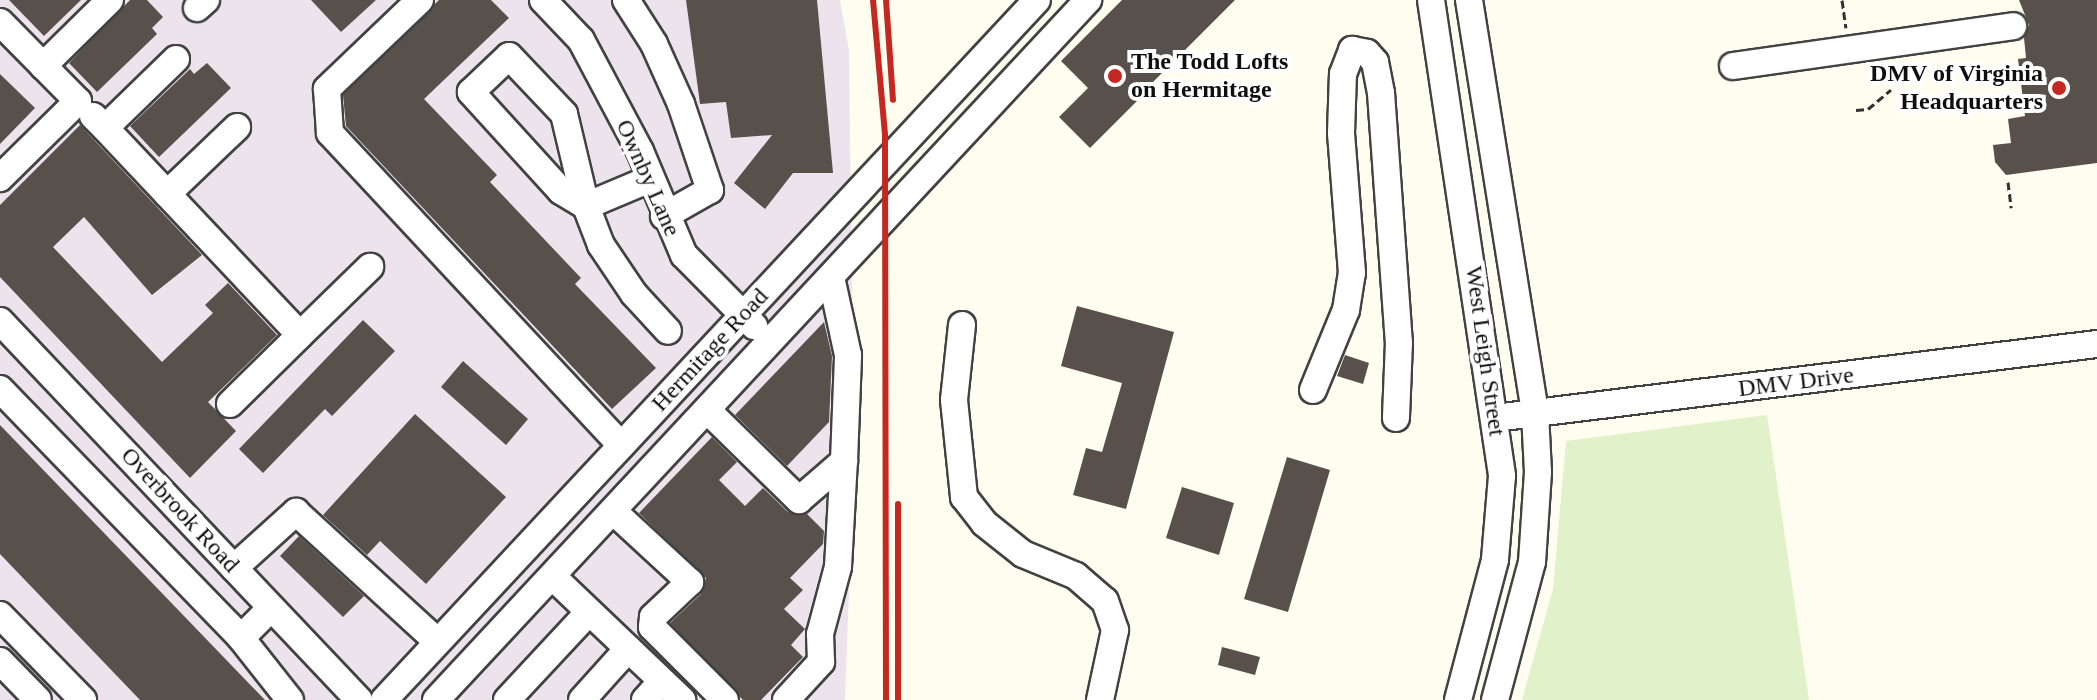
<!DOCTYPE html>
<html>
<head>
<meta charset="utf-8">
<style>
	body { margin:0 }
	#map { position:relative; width:2097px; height:700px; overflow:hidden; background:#fffdf0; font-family:Georgia,serif }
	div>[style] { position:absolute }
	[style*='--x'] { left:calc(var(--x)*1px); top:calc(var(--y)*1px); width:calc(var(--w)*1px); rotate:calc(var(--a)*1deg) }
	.industrial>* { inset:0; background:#ede3ed }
	.pitch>* { inset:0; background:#e1f2ca }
	.building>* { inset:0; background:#58514b }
	.path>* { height:3px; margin-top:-1.5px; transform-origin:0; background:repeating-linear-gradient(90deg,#313131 0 8px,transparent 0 12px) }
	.roads { filter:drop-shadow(2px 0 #424242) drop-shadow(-2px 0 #424242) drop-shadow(0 2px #424242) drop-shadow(0 -2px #424242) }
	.minor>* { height:26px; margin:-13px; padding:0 13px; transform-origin:13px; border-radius:13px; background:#fff }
	.rail>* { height:6px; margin:-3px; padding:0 3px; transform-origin:3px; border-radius:3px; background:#c42821 }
	.dots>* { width:22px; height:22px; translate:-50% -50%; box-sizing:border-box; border:4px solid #fff; border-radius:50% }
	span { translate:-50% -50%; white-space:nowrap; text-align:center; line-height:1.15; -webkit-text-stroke:8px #fff; paint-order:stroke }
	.poi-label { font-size:24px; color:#0f0f0f; font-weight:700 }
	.left { translate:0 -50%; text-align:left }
	.right { translate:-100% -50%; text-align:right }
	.street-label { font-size:24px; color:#0f0f0f }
</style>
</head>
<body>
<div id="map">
	<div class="industrial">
		<div style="clip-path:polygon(0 0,840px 0,849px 50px,854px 453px,845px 700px,0 700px)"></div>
	</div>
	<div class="pitch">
		<div style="clip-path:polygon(1767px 415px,1809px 700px,1522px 700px,1553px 589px,1566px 441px)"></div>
	</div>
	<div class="building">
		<div style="clip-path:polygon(9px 0,81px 0,44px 36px)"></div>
		<div style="clip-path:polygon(130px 0,147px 0,163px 17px,152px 28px,157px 34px,97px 92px,69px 63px)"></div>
		<div style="clip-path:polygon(311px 0,376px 0,341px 32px)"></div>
		<div style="clip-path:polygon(439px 0,491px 0,509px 18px,424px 99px,497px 175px,490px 182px,581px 278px,575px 284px,656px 368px,612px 409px,346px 126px,343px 95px)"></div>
		<div style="clip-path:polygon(686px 0,817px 0,833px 173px,793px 173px,765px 209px,734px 183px,772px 135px,731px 138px,726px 102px,700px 104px)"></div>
		<div style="clip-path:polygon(1122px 0,1235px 0,1153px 82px,1159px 88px,1147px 99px,1143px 95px,1090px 148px,1059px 117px,1088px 88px,1061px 61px)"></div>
		<div style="clip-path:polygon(2019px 0,2097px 0,2097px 163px,2006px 175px,1995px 162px,1993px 145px,2011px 143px,2008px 119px,2025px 116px,2018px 59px,2026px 58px,2024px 38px,2029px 25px)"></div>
		<div style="clip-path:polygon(207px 63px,231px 88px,159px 157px,130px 126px,190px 69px,194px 74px)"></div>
		<div style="clip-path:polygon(0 74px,35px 108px,0 144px)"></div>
		<div style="clip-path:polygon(80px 125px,202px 255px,152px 295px,84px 217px,53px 247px,162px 362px,213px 313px,205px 305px,228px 283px,277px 335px,208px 402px,236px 431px,190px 478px,0 277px,0 205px)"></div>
		<div style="clip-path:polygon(1077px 306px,1174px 332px,1126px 509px,1073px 495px,1086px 448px,1102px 452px,1122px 383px,1061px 366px)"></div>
		<div style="clip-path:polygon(363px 320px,395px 351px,332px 416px,325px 409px,263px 473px,239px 449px)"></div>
		<div style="clip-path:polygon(824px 322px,832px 356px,829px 422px,787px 466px,735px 415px)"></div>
		<div style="clip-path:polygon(1345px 355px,1369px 363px,1363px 384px,1337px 376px)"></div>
		<div style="clip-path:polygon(463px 361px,528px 419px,506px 445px,441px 387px)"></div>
		<div style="clip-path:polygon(415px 414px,506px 497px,426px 584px,380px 541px,367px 555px,323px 515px)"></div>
		<div style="clip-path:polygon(0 425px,265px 700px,140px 700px,0 554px)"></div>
		<div style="clip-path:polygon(712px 437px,737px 462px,719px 480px,745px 506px,763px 488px,788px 512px,807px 514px,824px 531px,823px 544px,790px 578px,803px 590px,784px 609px,805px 629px,791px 645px,803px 657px,761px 700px,743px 700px,670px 623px,701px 594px,706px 578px,639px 513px)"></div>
		<div style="clip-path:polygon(1287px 457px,1330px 470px,1288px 612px,1244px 599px)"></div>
		<div style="clip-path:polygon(1182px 487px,1234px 503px,1219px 555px,1166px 538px)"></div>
		<div style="clip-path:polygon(299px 536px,364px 596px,343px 617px,280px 556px)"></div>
		<div style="clip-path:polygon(1222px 647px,1260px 657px,1255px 675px,1218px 665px)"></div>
	</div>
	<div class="path">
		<div style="--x:1842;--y:0;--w:28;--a:82"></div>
		<div style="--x:1856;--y:110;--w:12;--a:-5"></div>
		<div style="--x:1868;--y:109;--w:30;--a:-40"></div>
		<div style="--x:2008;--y:182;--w:26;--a:83"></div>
	</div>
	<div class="roads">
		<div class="minor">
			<div style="--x:420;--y:0;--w:129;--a:136.3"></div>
			<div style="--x:327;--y:89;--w:44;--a:86.1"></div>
			<div style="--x:330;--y:133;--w:427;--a:47"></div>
			<div style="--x:543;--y:0;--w:55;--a:46.5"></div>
			<div style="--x:581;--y:40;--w:126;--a:62"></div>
			<div style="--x:640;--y:151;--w:113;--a:67.1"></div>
			<div style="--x:684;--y:255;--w:100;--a:45.4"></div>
			<div style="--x:626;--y:0;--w:52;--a:57.5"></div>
			<div style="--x:654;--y:44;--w:66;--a:65.8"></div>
			<div style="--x:681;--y:104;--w:91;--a:71.4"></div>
			<div style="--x:710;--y:190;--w:53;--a:150.5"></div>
			<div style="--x:1431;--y:0;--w:481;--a:81.5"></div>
			<div style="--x:1502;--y:476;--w:84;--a:94.8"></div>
			<div style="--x:1495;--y:560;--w:145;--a:104.8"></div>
			<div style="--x:1469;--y:0;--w:418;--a:80.9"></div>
			<div style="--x:1535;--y:413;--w:59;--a:87.1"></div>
			<div style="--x:1538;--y:472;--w:90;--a:93.8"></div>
			<div style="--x:1532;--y:562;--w:143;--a:105"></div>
			<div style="--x:197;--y:8;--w:12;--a:-42"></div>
			<div style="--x:0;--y:22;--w:111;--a:45.4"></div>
			<div style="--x:78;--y:101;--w:110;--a:135.4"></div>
			<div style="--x:43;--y:66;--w:94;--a:-44.6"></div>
			<div style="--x:1733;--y:66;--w:283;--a:-8.1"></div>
			<div style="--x:93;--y:116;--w:17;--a:45"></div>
			<div style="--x:105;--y:128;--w:99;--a:-44.2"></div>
			<div style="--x:105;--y:128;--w:284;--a:46.7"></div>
			<div style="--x:300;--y:335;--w:98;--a:-44.2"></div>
			<div style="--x:650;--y:179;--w:69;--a:157.1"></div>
			<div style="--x:586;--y:206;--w:29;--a:-149"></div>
			<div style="--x:561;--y:191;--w:134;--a:-132.3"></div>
			<div style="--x:471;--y:92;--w:52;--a:-43.5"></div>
			<div style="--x:509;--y:56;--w:80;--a:46.5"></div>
			<div style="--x:564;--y:114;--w:95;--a:76.6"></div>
			<div style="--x:586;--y:206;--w:42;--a:69"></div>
			<div style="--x:601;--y:245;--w:59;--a:56"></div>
			<div style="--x:634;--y:294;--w:50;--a:47.4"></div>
			<div style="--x:167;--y:194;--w:97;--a:-43.7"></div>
			<div style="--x:0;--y:321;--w:522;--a:46.55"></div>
			<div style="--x:962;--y:325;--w:75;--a:96.1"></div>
			<div style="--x:954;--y:400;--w:98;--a:84.1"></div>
			<div style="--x:964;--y:497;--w:33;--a:52"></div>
			<div style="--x:984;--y:523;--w:50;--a:38.5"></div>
			<div style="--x:1023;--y:554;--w:57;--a:22.5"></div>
			<div style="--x:1076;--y:576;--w:38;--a:41"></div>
			<div style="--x:1105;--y:601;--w:31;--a:71"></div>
			<div style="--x:1115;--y:630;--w:72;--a:102.1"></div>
			<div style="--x:0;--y:389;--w:347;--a:45.9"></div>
			<div style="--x:241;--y:638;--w:42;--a:-45"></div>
			<div style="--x:1313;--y:390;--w:87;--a:-67.6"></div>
			<div style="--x:1346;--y:310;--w:37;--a:-81"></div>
			<div style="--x:1352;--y:273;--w:140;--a:-94.5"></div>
			<div style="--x:1341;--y:133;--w:59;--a:-88.1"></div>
			<div style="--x:1343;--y:74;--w:26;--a:-69"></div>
			<div style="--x:1352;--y:50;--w:15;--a:11"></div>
			<div style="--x:1367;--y:53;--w:12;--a:48"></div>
			<div style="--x:1375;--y:62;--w:32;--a:79"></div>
			<div style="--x:1381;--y:93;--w:250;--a:85.9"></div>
			<div style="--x:1399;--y:342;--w:76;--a:92.3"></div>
			<div style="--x:230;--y:404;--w:98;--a:-44.6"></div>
			<div style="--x:707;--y:410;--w:129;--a:44.4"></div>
			<div style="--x:799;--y:500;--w:60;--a:-40.9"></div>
			<div style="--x:844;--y:461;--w:106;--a:-87.8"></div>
			<div style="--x:848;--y:355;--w:80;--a:-102.3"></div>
			<div style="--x:1495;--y:418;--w:607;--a:-7.01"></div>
			<div style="--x:613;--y:511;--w:105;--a:42.7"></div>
			<div style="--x:690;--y:582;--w:51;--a:136.6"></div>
			<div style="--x:653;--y:617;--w:10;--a:96"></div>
			<div style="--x:652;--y:627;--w:103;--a:45"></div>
			<div style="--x:234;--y:568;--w:84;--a:-42.1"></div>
			<div style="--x:296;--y:512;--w:191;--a:42.5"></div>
			<div style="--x:552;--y:576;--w:180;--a:43.6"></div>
			<div style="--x:0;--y:615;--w:119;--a:45.7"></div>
			<div style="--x:241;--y:638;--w:79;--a:51.7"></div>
			<div style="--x:0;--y:661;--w:54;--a:45.7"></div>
			<div style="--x:384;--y:700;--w:957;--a:-46.99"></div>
			<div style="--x:436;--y:700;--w:957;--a:-47.03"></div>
			<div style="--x:507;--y:700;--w:120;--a:-47"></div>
			<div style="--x:582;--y:700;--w:69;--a:-48"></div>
			<div style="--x:645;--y:700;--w:25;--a:-48"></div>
			<div style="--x:786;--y:700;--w:52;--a:-47.4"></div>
			<div style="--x:821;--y:662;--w:28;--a:-92"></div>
			<div style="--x:820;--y:634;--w:69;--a:-75"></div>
			<div style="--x:838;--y:567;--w:106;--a:-86.8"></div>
		</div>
	</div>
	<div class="rail">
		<div style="--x:873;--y:0;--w:135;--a:84.9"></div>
		<div style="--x:885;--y:134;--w:566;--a:89.9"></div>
		<div style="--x:886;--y:0;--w:100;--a:86"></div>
		<div style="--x:898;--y:504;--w:196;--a:90"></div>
	</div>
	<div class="dots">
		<div style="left:1115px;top:76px;background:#c42821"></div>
		<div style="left:2059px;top:88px;background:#c42821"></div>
	</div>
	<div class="poi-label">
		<span class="left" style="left:1131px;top:76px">The Todd Lofts<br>on Hermitage</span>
		<span class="right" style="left:2043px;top:88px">DMV of Virginia<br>Headquarters</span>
	</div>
	<div class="street-label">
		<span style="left:648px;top:178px;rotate:66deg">Ownby Lane</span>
		<span style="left:710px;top:350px;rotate:-47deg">Hermitage Road</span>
		<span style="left:1485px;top:351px;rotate:82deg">West Leigh Street</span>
		<span style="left:1796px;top:382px;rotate:-7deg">DMV Drive</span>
		<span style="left:180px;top:510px;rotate:47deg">Overbrook Road</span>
	</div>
</div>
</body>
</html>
